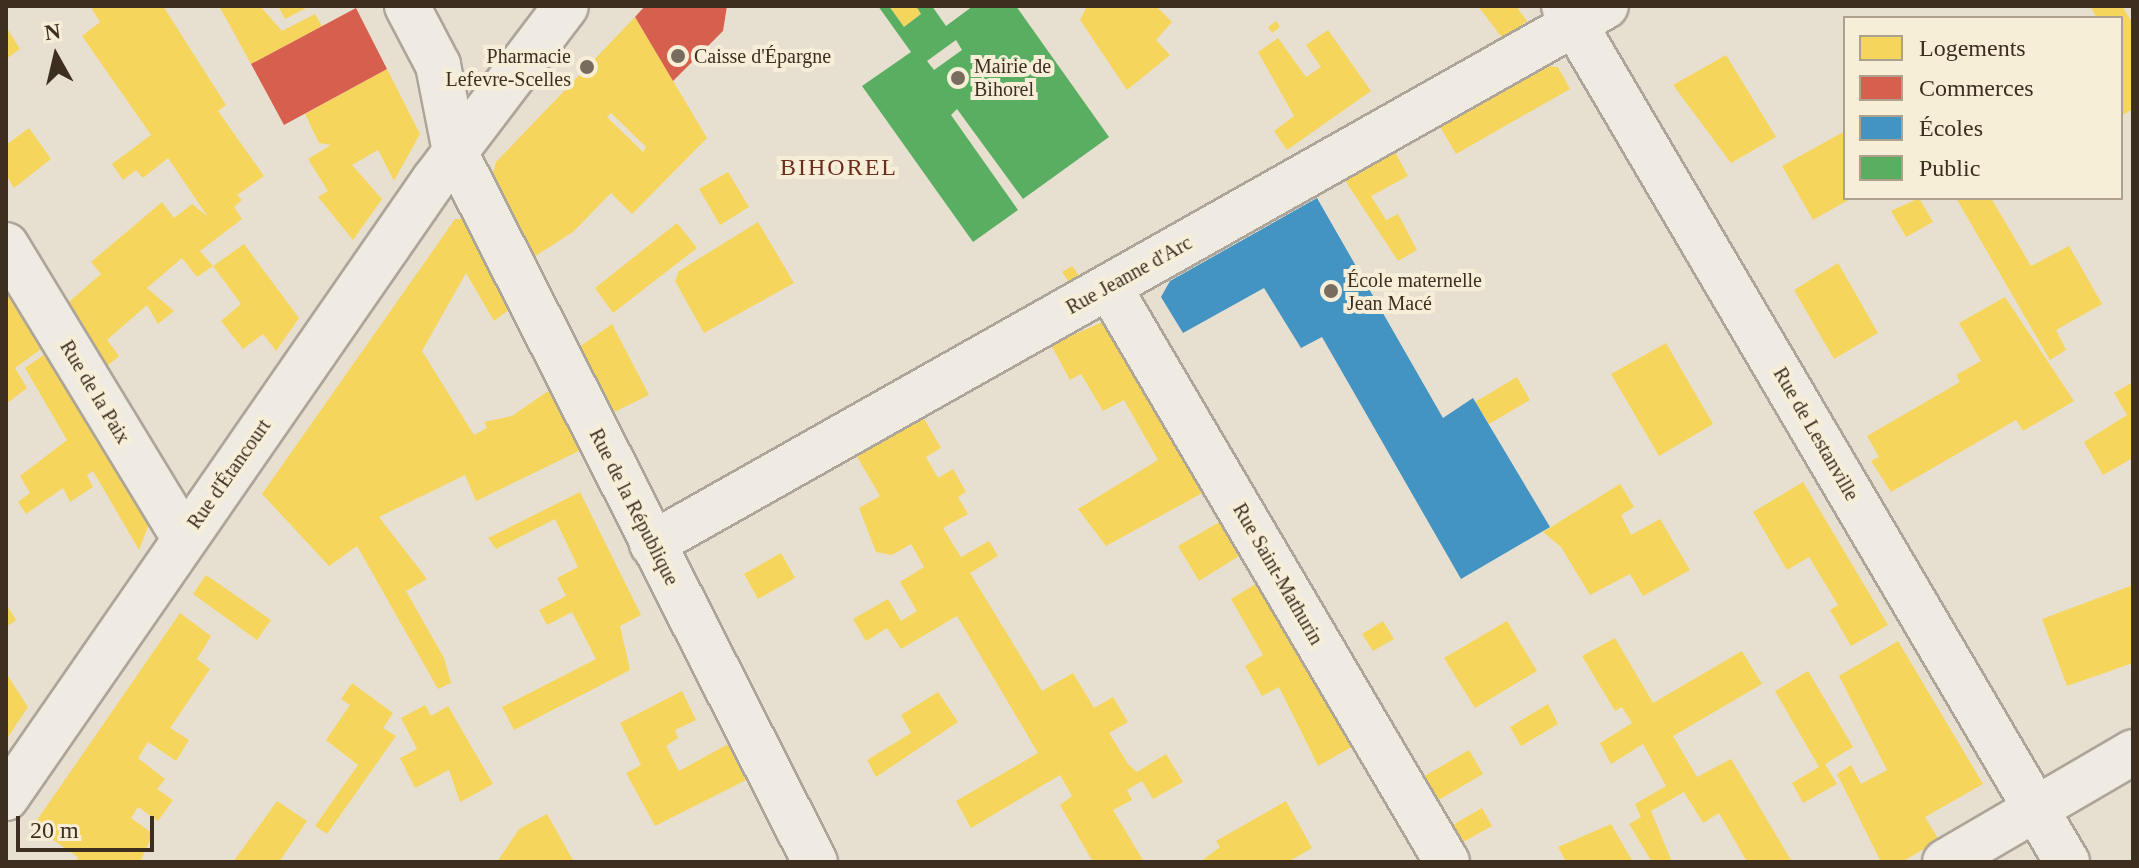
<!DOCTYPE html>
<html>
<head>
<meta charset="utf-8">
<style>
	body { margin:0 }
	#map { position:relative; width:2139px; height:868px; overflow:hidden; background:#e7e0d1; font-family:"Times New Roman",serif }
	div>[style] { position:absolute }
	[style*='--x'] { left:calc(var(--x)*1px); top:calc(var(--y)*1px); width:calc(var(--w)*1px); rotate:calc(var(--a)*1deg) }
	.homes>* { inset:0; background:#f6d55c }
	.shops>* { inset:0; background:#d6604d }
	.schools>* { inset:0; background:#4393c3 }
	.public>* { inset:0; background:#5aae61 }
	.roads { filter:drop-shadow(2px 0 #ada599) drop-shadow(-2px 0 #ada599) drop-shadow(0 2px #ada599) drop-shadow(0 -2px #ada599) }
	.minor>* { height:44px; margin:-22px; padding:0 22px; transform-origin:22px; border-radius:22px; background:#efebe3 }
	.dots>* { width:22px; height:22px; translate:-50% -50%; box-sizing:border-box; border:4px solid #f7eed8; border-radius:50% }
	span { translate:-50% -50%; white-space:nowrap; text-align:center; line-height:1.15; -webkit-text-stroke:8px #f7eed8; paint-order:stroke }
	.poi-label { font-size:20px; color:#3d2e20 }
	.right { translate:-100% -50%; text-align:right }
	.left { translate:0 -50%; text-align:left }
	.street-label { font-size:20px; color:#3d2e20 }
	.quarter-label { font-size:24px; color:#6b2e1e; letter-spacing:2px }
	.frame { position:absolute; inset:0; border:8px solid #3d2e20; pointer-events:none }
	.legend { position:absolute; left:1843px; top:16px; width:280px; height:184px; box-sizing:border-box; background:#f7eed8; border:2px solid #ada18e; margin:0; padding:10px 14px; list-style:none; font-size:24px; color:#3d2e20 }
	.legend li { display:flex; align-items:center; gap:16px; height:40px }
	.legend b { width:40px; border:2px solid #ada18e }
	.north { position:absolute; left:16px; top:16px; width:80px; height:80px; -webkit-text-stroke:6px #f7eed8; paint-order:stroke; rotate:352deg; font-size:22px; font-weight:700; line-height:32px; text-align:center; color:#3d2e20 }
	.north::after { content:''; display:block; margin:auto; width:28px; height:36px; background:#3d2e20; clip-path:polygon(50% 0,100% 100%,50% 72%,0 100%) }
	.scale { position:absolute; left:16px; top:816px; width:138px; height:36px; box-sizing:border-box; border:4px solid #3d2e20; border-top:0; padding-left:10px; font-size:24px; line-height:28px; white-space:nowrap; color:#3d2e20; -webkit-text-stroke:6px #f7eed8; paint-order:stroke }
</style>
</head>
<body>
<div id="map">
	<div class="homes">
		<div style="clip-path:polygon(90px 6px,163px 6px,226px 105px,218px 111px,264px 176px,237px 195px,242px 200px,234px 207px,242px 219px,200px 251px,213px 266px,197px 277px,182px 258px,147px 288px,174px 311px,158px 324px,147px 305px,107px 340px,119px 356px,106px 367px,63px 307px,101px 274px,91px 262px,162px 202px,174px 218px,192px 204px,208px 217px,168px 158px,143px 178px,136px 170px,123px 180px,112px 164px,151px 135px,82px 36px,100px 22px)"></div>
		<div style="clip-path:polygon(219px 6px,260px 6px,282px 31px,315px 14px,322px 26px,251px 64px)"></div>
		<div style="clip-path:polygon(278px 6px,310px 6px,285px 19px)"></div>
		<div style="clip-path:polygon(889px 6px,916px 6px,921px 14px,904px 27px)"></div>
		<div style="clip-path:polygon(1087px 6px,1156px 6px,1172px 22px,1156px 40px,1170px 55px,1127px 90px,1080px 20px)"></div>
		<div style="clip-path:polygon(1478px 6px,1516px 6px,1527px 21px,1503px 39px)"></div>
		<div style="clip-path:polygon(2090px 6px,2122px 6px,2133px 24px,2133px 109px,2121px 116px,2121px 18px,2097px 18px)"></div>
		<div style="clip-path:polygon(evenodd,635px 17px,707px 138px,632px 214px,611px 193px,573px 232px,529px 260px,490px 183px,496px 162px,635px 17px,611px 113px,646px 147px,643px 152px,607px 117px,611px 113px)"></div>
		<div style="clip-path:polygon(1276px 21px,1280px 27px,1272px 33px,1268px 27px)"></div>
		<div style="clip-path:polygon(8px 30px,20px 49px,6px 59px,6px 32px)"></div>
		<div style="clip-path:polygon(1328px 30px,1371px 91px,1287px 150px,1274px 131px,1294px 116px,1258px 52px,1278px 38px,1306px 77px,1321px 67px,1306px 45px)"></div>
		<div style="clip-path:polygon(1726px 55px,1776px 137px,1731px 163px,1673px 85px)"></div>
		<div style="clip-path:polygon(1542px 66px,1558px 67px,1570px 89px,1456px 154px,1439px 125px)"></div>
		<div style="clip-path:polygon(387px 69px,420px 134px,394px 181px,378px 150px,352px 165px,382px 199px,353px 240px,318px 197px,328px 191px,308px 159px,331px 145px,319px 143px,305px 114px)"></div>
		<div style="clip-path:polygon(29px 128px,51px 159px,14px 188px,6px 175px,6px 145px)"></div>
		<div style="clip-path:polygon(1845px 131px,1845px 198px,1852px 198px,1813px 220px,1782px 166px)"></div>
		<div style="clip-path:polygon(1394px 150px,1408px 176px,1371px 196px,1386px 220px,1398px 214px,1417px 250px,1398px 261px,1344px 179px)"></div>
		<div style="clip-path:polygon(728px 172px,749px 207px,720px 225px,699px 189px)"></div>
		<div style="clip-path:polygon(1919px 198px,1933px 222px,1906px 237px,1891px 211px)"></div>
		<div style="clip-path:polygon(1956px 198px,1991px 198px,2031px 266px,2069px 246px,2102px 304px,2056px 330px,2066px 350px,2050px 360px)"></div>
		<div style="clip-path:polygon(455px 219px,464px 219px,510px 309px,494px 321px,466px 273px,422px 351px,474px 435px,487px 428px,484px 422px,512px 416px,548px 391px,581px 450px,476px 501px,465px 475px,379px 517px,427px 579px,406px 591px,444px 658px,451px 683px,438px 689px,357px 546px,329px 566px,262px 494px)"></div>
		<div style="clip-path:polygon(758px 222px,794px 283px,704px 333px,675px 281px,679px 271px)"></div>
		<div style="clip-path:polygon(677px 223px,697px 248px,613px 313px,595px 288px)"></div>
		<div style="clip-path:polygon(244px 244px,299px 318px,276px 351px,263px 334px,243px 349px,221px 321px,241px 304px,213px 266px)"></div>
		<div style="clip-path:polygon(1838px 263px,1878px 333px,1834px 359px,1794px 290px)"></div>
		<div style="clip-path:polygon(1072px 266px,1086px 285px,1075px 291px,1062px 272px)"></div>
		<div style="clip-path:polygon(6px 273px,48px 344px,15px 368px,27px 388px,6px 404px)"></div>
		<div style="clip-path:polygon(2005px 297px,2074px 401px,2023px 431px,2016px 420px,1891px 492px,1871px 461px,1879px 457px,1867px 436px,1960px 382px,1956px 375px,1981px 361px,1959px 323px)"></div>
		<div style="clip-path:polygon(1107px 320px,1206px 491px,1106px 546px,1078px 509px,1158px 460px,1124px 400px,1103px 411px,1081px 374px,1070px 380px,1051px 345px)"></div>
		<div style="clip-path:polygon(612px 324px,649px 395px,608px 415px,575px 350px)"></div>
		<div style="clip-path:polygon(1666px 343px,1713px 424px,1659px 456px,1611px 374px)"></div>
		<div style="clip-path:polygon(52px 349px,152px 516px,139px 550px,93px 471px,87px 475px,93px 487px,70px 502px,63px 488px,26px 514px,18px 502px,30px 493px,20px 476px,67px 440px,25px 368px)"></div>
		<div style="clip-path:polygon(1517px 377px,1530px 400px,1489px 424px,1475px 402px)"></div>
		<div style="clip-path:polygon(2133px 382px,2133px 458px,2103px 475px,2084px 442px,2127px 415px,2114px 393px)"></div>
		<div style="clip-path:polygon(923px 417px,941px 448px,926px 457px,938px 478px,953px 469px,966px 492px,958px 497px,968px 514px,943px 528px,961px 557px,989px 541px,998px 556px,970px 573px,1042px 691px,1073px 673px,1094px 708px,1113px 697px,1128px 722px,1109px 733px,1128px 764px,1137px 772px,1166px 754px,1183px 782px,1153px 799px,1142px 781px,1127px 790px,1132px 800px,1113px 810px,1144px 862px,1093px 862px,1060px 805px,1072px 796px,1060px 775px,971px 828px,956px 801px,1038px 753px,957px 616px,901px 649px,887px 628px,866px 641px,853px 619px,888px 599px,901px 621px,917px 611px,900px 582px,924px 567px,911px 544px,892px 555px,876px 552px,859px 508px,880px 496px,856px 455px)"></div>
		<div style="clip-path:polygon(1803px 482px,1888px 625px,1851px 646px,1830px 610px,1838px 605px,1809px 557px,1787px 570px,1753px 512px)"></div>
		<div style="clip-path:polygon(1620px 484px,1634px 507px,1621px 515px,1631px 535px,1660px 519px,1690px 570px,1643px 596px,1630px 574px,1590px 595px,1561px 547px,1543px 532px)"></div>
		<div style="clip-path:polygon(580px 492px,641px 615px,620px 626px,630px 670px,514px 730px,502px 707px,596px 659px,572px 612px,547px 625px,539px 610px,566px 596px,557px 578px,578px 567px,555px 519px,496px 549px,488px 538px)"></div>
		<div style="clip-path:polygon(1223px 520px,1242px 554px,1199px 581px,1178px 546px)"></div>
		<div style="clip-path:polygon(781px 553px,795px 578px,758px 599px,744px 574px)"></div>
		<div style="clip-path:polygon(206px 575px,271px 620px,257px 640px,193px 594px)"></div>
		<div style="clip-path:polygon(1259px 582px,1355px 745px,1318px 766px,1279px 687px,1262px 696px,1245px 666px,1263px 655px,1231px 599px)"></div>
		<div style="clip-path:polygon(2133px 585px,2133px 663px,2067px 686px,2042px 619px)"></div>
		<div style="clip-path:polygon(6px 604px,16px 620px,6px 627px)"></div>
		<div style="clip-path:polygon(180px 613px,211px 636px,197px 659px,210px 669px,170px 728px,189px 740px,176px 761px,148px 742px,138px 758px,165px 779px,157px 789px,173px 800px,158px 821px,138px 807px,131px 818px,153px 834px,140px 862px,75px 862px,78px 857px,33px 826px)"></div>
		<div style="clip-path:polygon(1383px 621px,1394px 639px,1373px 651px,1362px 634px)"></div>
		<div style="clip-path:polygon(1507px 621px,1537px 671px,1475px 708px,1444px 658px)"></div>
		<div style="clip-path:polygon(1615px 638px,1653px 703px,1742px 651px,1762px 684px,1673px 736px,1697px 777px,1731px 759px,1792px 862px,1747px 862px,1719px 813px,1703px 823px,1684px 792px,1651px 811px,1672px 862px,1652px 862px,1629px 824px,1641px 817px,1635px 804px,1666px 786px,1643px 744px,1611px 764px,1600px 743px,1632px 723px,1622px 707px,1615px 711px,1582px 656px)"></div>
		<div style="clip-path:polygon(1898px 641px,1983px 784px,1925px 817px,1939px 840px,1902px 862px,1881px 862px,1837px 774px,1851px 765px,1861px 784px,1887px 770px,1839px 676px)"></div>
		<div style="clip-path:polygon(1808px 671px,1853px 747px,1825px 764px,1837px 784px,1803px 803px,1792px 783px,1819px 767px,1775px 691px)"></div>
		<div style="clip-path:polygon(6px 673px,28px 707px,6px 740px)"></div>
		<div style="clip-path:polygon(352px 683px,393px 713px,383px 728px,396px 736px,327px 834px,315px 826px,358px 765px,326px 740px,350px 705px,341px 699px)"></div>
		<div style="clip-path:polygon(682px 691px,696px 720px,675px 730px,678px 738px,666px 746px,679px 771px,730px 743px,748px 779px,655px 826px,626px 773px,641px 765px,620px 723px)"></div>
		<div style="clip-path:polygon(938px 692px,958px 722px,876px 777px,867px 760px,911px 733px,901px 715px)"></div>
		<div style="clip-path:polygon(1548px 704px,1558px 724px,1521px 746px,1510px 727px)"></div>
		<div style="clip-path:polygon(425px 705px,431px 716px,448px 706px,493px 784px,460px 802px,449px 770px,415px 788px,400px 758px,417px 749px,401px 718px)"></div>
		<div style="clip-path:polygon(1469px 750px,1483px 774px,1430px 805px,1416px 781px)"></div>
		<div style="clip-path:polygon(277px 801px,307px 821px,279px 862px,233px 862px)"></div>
		<div style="clip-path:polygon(1286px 801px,1312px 848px,1288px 862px,1200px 862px,1220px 847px,1216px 841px)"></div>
		<div style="clip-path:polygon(1482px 808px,1492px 826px,1454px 847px,1444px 830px)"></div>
		<div style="clip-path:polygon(547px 814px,574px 862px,497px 862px,519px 829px)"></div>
		<div style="clip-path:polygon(1611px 824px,1633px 862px,1566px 862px,1558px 847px)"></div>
	</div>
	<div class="shops">
		<div style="clip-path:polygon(645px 6px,727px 6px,723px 31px,673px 81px,635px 17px)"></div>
		<div style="clip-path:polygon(356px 8px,387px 69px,284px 125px,251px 64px)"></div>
	</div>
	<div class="schools">
		<div style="clip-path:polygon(1317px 198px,1443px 418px,1473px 398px,1550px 527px,1461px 579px,1322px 337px,1301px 348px,1264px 288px,1183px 333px,1161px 297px,1170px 281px)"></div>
	</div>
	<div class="public">
		<div style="clip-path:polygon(evenodd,878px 6px,889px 6px,904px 27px,921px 14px,916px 6px,932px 6px,946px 26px,973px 6px,1016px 6px,1109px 137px,1023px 199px,957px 109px,951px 115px,1018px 210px,973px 242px,862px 86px,911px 52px,878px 6px,956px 40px,962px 50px,934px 70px,927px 61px,956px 40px)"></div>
	</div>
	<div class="roads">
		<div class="minor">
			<div style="--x:407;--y:6;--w:67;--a:62.3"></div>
			<div style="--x:438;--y:65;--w:89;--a:78.9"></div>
			<div style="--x:455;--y:152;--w:796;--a:63.11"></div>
			<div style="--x:1564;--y:6;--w:993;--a:59.56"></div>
			<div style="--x:6;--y:245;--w:343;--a:58.7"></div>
			<div style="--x:1109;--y:287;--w:667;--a:59.55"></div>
			<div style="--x:652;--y:544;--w:1095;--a:-29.42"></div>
			<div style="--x:6;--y:798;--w:752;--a:-55.3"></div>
			<div style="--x:434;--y:180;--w:218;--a:-52.8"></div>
			<div style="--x:1945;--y:862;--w:218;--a:-30.3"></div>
		</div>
	</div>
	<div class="dots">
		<div style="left:678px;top:56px;background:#786c5e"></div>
		<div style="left:587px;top:67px;background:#786c5e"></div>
		<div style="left:958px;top:78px;background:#786c5e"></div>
		<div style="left:1331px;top:291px;background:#786c5e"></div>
	</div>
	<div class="poi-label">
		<span class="right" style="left:571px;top:68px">Pharmacie<br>Lefevre-Scelles</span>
		<span class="left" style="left:694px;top:56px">Caisse d'Épargne</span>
		<span class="left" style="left:974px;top:78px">Mairie de<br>Bihorel</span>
		<span class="left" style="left:1347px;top:292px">École maternelle<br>Jean Macé</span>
	</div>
	<div class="street-label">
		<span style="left:1129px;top:275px;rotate:-29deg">Rue Jeanne d'Arc</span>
		<span style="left:95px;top:392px;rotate:59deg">Rue de la Paix</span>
		<span style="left:1816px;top:434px;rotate:60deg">Rue de Lestanville</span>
		<span style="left:229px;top:474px;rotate:-55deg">Rue d'Étancourt</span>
		<span style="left:634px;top:507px;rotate:63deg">Rue de la République</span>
		<span style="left:1278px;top:574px;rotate:60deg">Rue Saint-Mathurin</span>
	</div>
	<div class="quarter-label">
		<span style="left:839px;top:168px">BIHOREL</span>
	</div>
	<div class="frame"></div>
	<ul class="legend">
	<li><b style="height:22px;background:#f6d55c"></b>Logements</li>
	<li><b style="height:22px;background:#d6604d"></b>Commerces</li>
	<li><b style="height:22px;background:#4393c3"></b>Écoles</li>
	<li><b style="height:22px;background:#5aae61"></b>Public</li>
	</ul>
	<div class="north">N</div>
	<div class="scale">20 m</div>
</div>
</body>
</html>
